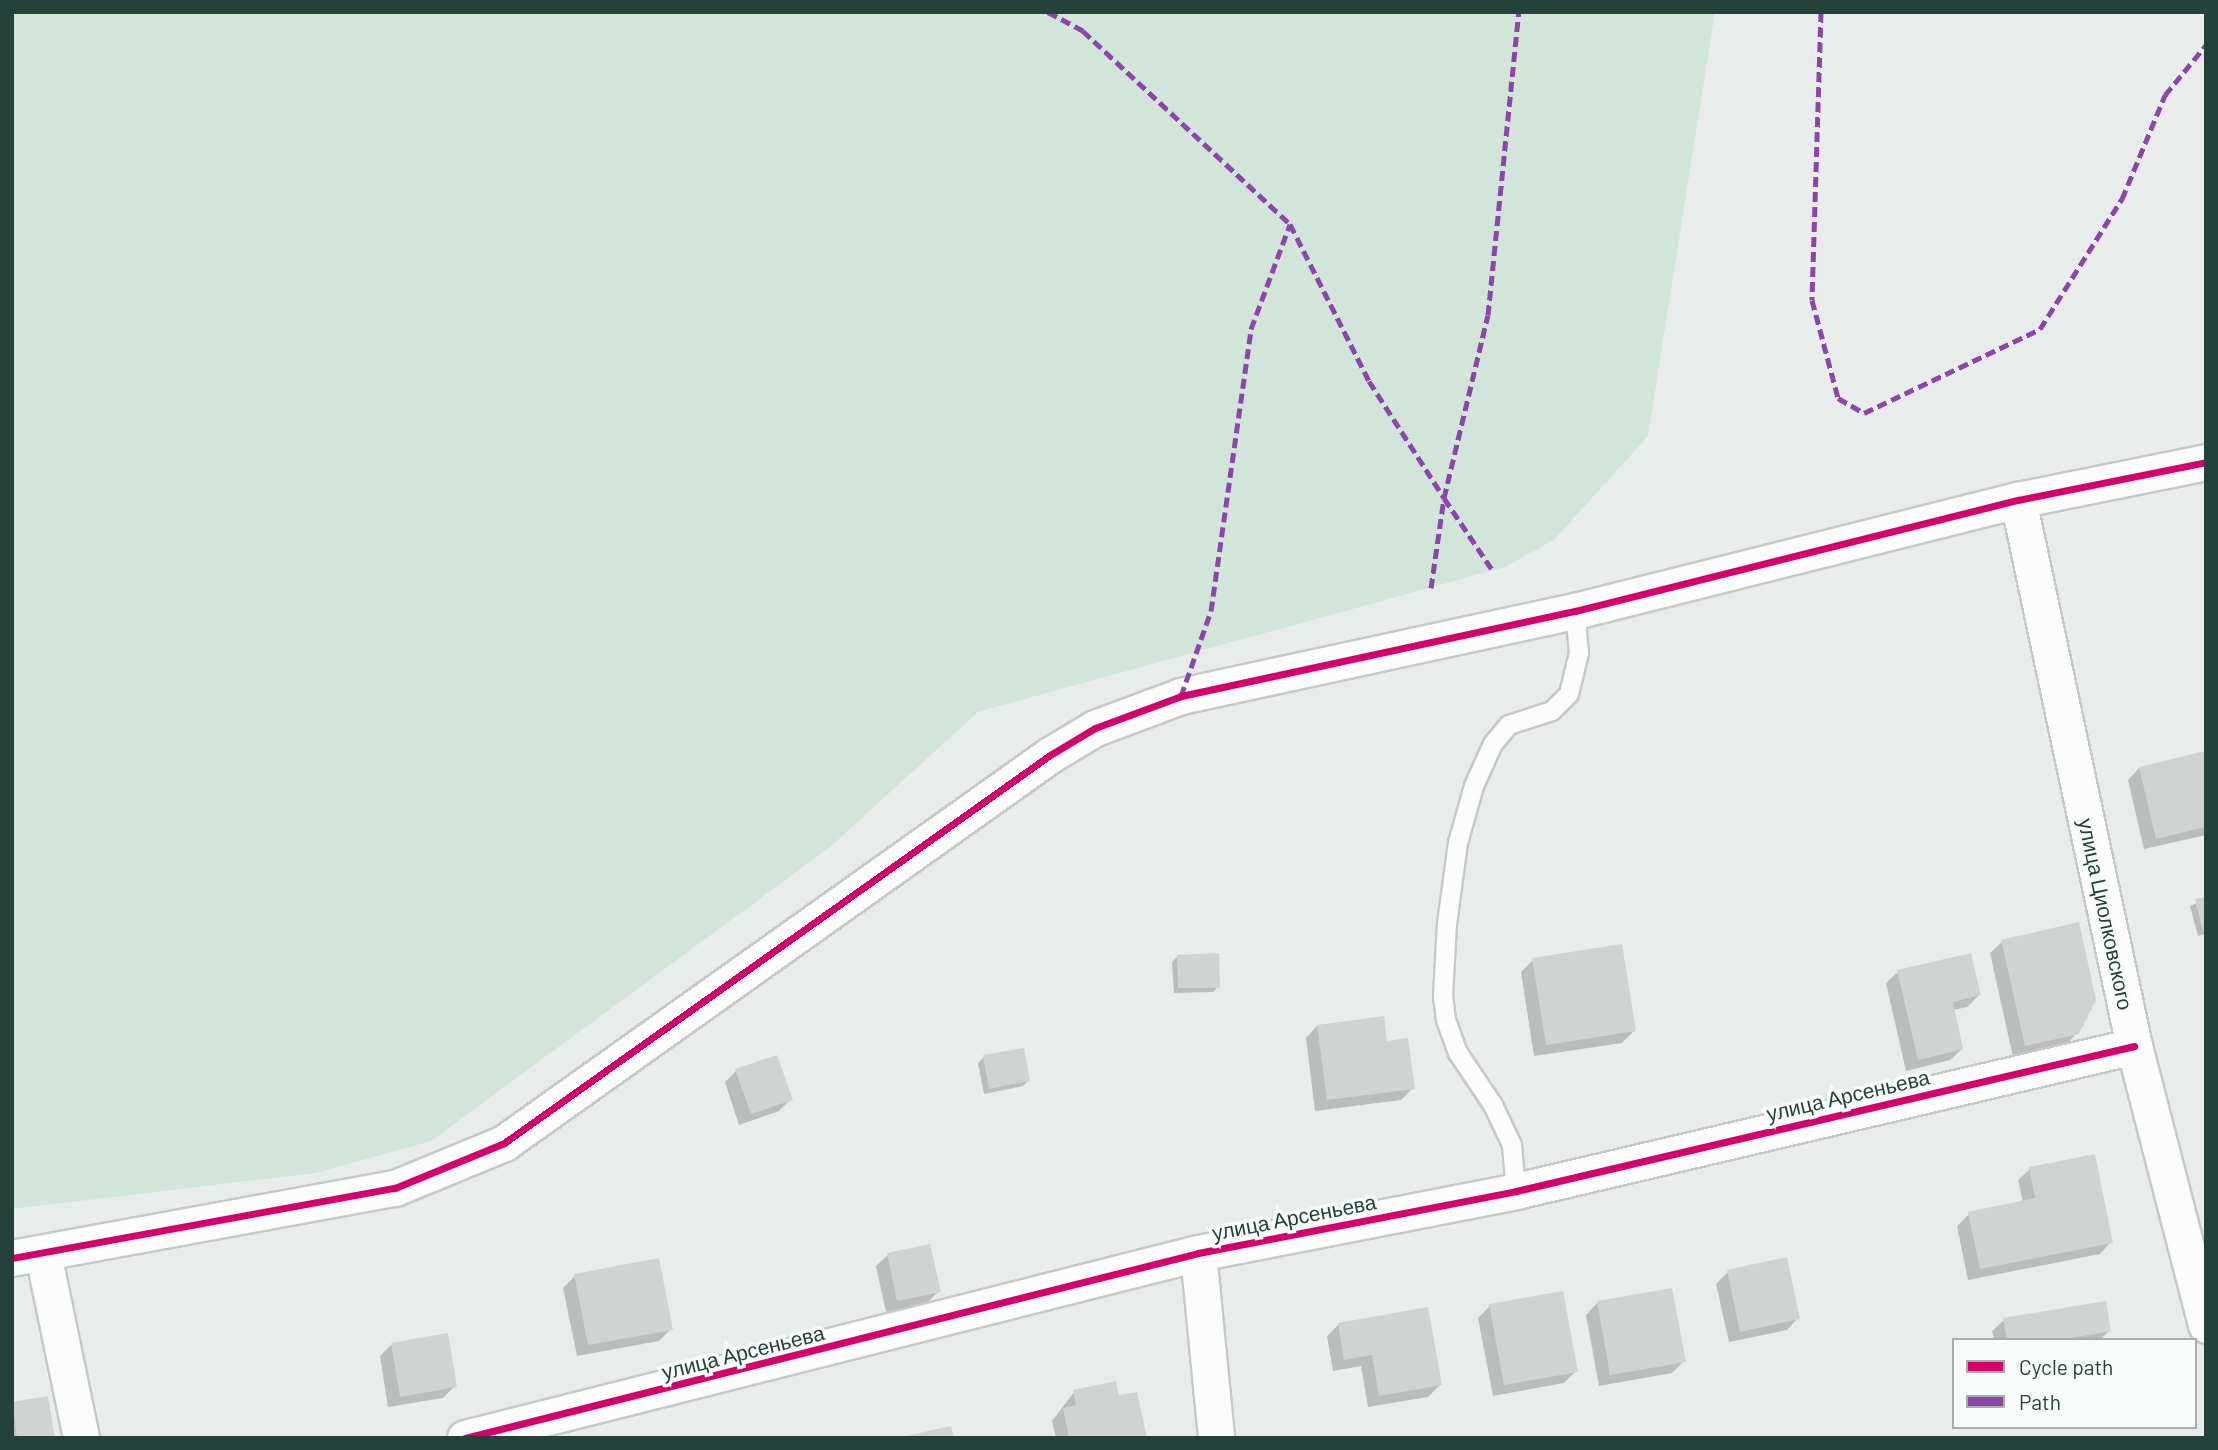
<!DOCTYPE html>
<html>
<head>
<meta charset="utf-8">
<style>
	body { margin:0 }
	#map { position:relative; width:2218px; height:1450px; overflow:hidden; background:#e8edeb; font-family:Barlow,sans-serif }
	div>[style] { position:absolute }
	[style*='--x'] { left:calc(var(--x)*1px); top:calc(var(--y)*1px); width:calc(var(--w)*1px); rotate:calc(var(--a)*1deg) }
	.green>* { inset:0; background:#d1e6d8 }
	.shadow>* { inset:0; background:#0003 }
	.building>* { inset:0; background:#cfd4d2 }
	.roads { filter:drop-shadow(2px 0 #c5cac8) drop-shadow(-2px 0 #c5cac8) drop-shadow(0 2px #c5cac8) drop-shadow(0 -2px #c5cac8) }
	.service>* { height:18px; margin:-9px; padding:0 9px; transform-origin:9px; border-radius:9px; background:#fcfcfc }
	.minor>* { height:35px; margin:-17.5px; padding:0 17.5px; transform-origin:17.5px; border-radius:17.5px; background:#fcfcfc }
	.quiet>* { height:5px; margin-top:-2.5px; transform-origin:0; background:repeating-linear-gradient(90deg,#8e44ad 0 10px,transparent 0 15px) }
	.cycleway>* { height:7px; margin:-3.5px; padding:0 3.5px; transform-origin:3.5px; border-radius:3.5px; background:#d6006c }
	span { translate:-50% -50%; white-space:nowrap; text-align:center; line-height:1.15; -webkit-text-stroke:7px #f7fbf9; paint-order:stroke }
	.street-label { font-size:21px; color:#24423a }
	.frame { position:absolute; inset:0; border:14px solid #24423a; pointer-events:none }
	.legend { position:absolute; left:1952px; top:1338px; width:245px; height:91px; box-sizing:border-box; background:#f7fbf9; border:2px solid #a3b1ad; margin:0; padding:9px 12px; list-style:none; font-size:21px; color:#24423a }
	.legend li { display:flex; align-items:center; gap:14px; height:35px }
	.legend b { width:35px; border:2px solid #a3b1ad }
</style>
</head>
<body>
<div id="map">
	<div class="green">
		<div style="clip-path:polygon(12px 12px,1715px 12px,1648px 436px,1554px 540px,1505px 567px,978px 712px,830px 847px,431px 1141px,316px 1173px,12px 1209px)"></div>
	</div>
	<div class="shadow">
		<div style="clip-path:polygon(2206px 753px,2206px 835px,2144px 849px,2128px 780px,2139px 768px)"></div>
		<div style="clip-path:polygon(2206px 899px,2206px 934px,2198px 936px,2190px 906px)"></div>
		<div style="clip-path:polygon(2002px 942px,2077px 1033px,2065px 1046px,2013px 1057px,1990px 953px)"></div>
		<div style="clip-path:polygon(1178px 956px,1218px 987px,1213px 992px,1174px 993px,1172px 962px)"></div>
		<div style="clip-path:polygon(1533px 960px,1634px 1031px,1622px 1043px,1534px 1056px,1521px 972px)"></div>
		<div style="clip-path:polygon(1898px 972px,1979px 995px,1967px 1007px,1953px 1010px,1962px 1049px,1950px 1060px,1906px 1071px,1886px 983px)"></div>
		<div style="clip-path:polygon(1317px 1026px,1386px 1043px,1413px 1088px,1401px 1100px,1315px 1111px,1306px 1038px)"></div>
		<div style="clip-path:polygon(984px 1057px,1028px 1081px,1023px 1086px,984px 1094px,978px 1063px)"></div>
		<div style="clip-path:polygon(736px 1071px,791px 1099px,779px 1111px,739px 1125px,725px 1082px)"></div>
		<div style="clip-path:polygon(2030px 1169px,2111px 1242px,2100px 1254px,1968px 1280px,1957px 1226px,1969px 1214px,2023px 1202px,2018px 1180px)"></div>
		<div style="clip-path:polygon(888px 1255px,939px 1291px,927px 1303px,886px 1312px,876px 1266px)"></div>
		<div style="clip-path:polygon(1728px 1272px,1798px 1318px,1787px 1330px,1729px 1342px,1716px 1284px)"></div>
		<div style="clip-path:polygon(575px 1276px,671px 1329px,659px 1341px,577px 1356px,563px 1288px)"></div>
		<div style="clip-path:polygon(1597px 1303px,1684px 1361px,1672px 1373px,1599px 1386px,1586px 1315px)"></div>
		<div style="clip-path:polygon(1490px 1306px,1576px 1371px,1564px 1383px,1493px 1396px,1478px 1318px)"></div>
		<div style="clip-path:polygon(2004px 1320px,2109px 1331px,2100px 1340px,1994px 1340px,1992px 1331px)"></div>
		<div style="clip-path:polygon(1339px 1324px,1440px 1385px,1428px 1397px,1368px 1407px,1361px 1366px,1333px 1371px,1327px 1336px)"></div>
		<div style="clip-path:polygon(391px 1345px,455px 1386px,443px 1398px,388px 1407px,380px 1356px)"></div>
		<div style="clip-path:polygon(1074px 1392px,1118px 1397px,1146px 1438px,1056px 1438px,1052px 1421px)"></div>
		<div style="clip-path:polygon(47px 1398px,53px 1438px,12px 1438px,12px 1404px)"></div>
	</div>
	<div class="building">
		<div style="clip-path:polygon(2206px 751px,2206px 827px,2156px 839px,2139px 767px)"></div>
		<div style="clip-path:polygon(2206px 897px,2206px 931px,2203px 932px,2195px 899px)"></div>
		<div style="clip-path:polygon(2079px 922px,2096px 1000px,2079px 1034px,2025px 1046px,2001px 940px)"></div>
		<div style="clip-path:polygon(1622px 944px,1636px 1031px,1546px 1045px,1532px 958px)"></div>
		<div style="clip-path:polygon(1219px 953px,1220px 988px,1178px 988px,1177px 955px)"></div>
		<div style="clip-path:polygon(1971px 953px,1981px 995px,1953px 1002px,1963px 1049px,1918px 1060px,1897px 970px)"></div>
		<div style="clip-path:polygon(1384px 1016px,1387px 1041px,1408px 1038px,1415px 1089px,1327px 1100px,1317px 1025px)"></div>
		<div style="clip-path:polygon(1024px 1048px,1030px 1081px,989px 1089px,983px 1055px)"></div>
		<div style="clip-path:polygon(777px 1055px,793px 1100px,751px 1114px,735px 1069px)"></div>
		<div style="clip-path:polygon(2095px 1154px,2113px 1243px,1980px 1269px,1968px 1212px,2035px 1198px,2029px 1167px)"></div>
		<div style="clip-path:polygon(930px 1244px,941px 1292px,897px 1301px,887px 1253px)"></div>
		<div style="clip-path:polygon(1787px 1257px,1800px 1319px,1740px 1332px,1727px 1270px)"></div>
		<div style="clip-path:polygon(659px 1258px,673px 1330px,588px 1345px,574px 1274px)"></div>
		<div style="clip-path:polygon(1672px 1288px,1686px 1362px,1610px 1375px,1597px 1301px)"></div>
		<div style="clip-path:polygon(1563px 1291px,1578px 1372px,1504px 1385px,1489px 1304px)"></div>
		<div style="clip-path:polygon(2106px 1301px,2111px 1331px,2060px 1340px,2007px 1340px,2003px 1318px)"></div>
		<div style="clip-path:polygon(1428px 1307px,1442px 1385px,1379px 1396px,1372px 1355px,1344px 1360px,1338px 1323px)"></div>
		<div style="clip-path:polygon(448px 1333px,457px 1387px,400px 1397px,391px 1343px)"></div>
		<div style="clip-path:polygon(1116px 1381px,1119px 1395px,1137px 1392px,1147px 1438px,1069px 1438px,1063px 1408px,1076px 1405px,1073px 1390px)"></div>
		<div style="clip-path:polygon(48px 1396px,55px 1438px,17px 1438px,12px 1402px)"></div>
		<div style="clip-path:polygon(951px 1426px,954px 1438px,901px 1438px,901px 1437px)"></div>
	</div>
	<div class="roads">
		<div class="service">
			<div style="--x:1516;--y:1191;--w:46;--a:-95"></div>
			<div style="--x:1512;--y:1145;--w:44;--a:-115.4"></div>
			<div style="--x:1493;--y:1105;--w:63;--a:-123.9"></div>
			<div style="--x:1458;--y:1053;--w:35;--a:-110"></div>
			<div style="--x:1446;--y:1020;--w:23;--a:-97"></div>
			<div style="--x:1443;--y:997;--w:73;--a:-86.9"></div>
			<div style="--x:1447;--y:924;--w:82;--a:-82.3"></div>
			<div style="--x:1458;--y:843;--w:59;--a:-74.3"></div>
			<div style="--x:1474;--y:786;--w:46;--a:-65.7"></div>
			<div style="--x:1493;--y:744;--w:25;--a:-50"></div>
			<div style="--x:1509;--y:725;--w:45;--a:-18"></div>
			<div style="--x:1552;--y:711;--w:24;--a:-45"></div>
			<div style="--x:1569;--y:694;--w:42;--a:-76.3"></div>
			<div style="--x:1579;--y:653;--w:42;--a:-95.4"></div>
		</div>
		<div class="minor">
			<div style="--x:2018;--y:500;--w:558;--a:78.01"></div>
			<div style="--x:2134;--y:1046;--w:288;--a:75.5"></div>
			<div style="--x:1198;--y:1253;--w:186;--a:84.4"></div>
			<div style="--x:43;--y:1254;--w:188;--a:78.3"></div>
			<div style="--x:12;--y:1258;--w:389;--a:-10.4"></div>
			<div style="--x:395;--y:1188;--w:118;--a:-22.4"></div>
			<div style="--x:504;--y:1143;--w:670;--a:-35.4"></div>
			<div style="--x:1050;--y:755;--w:52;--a:-31"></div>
			<div style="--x:1095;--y:728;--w:92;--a:-20.4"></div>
			<div style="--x:1181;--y:696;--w:403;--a:-12.2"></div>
			<div style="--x:1575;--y:611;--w:457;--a:-14.1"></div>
			<div style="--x:2018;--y:500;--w:192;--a:-11.4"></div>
			<div style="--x:465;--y:1438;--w:756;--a:-14.16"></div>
			<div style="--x:1198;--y:1253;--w:324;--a:-11"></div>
			<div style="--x:1516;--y:1191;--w:635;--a:-13.2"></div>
		</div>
	</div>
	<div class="quiet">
		<div style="--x:1048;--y:12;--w:40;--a:28"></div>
		<div style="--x:1083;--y:31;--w:283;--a:43"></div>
		<div style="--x:1290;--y:224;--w:176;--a:63.3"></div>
		<div style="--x:1369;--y:381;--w:139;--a:57.3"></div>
		<div style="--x:1444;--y:498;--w:188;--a:-76.5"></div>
		<div style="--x:1488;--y:315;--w:305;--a:-84.2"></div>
		<div style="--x:1821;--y:12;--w:288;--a:91.8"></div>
		<div style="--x:1812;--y:300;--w:101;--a:75.1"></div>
		<div style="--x:1838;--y:398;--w:30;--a:30"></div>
		<div style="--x:1864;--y:413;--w:195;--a:-25.5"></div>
		<div style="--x:2040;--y:329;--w:154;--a:-57.8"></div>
		<div style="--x:2122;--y:199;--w:113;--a:-67.5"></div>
		<div style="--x:2165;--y:95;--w:65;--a:-50.6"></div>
		<div style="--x:1431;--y:588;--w:91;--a:-81.8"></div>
		<div style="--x:1444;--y:498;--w:88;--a:56.1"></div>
		<div style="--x:1181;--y:696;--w:90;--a:-70.6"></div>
		<div style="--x:1211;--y:611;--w:285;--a:-81.9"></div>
		<div style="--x:1251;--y:329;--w:112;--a:-69.6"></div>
	</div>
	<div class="cycleway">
		<div style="--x:12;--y:1258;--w:389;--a:-10.4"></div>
		<div style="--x:395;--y:1188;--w:118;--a:-22.4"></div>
		<div style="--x:504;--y:1143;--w:670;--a:-35.4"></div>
		<div style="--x:1050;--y:755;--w:52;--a:-31"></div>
		<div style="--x:1095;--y:728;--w:92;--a:-20.4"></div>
		<div style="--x:1181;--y:696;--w:403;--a:-12.2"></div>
		<div style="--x:1575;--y:611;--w:457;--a:-14.1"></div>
		<div style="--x:2018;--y:500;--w:192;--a:-11.4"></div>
		<div style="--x:465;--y:1438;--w:756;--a:-14.16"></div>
		<div style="--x:1198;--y:1253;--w:324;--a:-11"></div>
		<div style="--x:1516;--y:1191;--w:635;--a:-13.2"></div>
	</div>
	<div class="street-label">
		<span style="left:2106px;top:914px;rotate:78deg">улица Циолковского</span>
		<span style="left:1848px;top:1095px;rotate:-13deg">улица Арсеньева</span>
		<span style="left:1294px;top:1217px;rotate:-11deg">улица Арсеньева</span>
		<span style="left:743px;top:1352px;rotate:-14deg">улица Арсеньева</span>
	</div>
	<div class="frame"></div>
	<ul class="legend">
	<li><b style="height:9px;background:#d6006c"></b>Cycle path</li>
	<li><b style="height:9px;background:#8e44ad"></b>Path</li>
	</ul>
</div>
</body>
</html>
